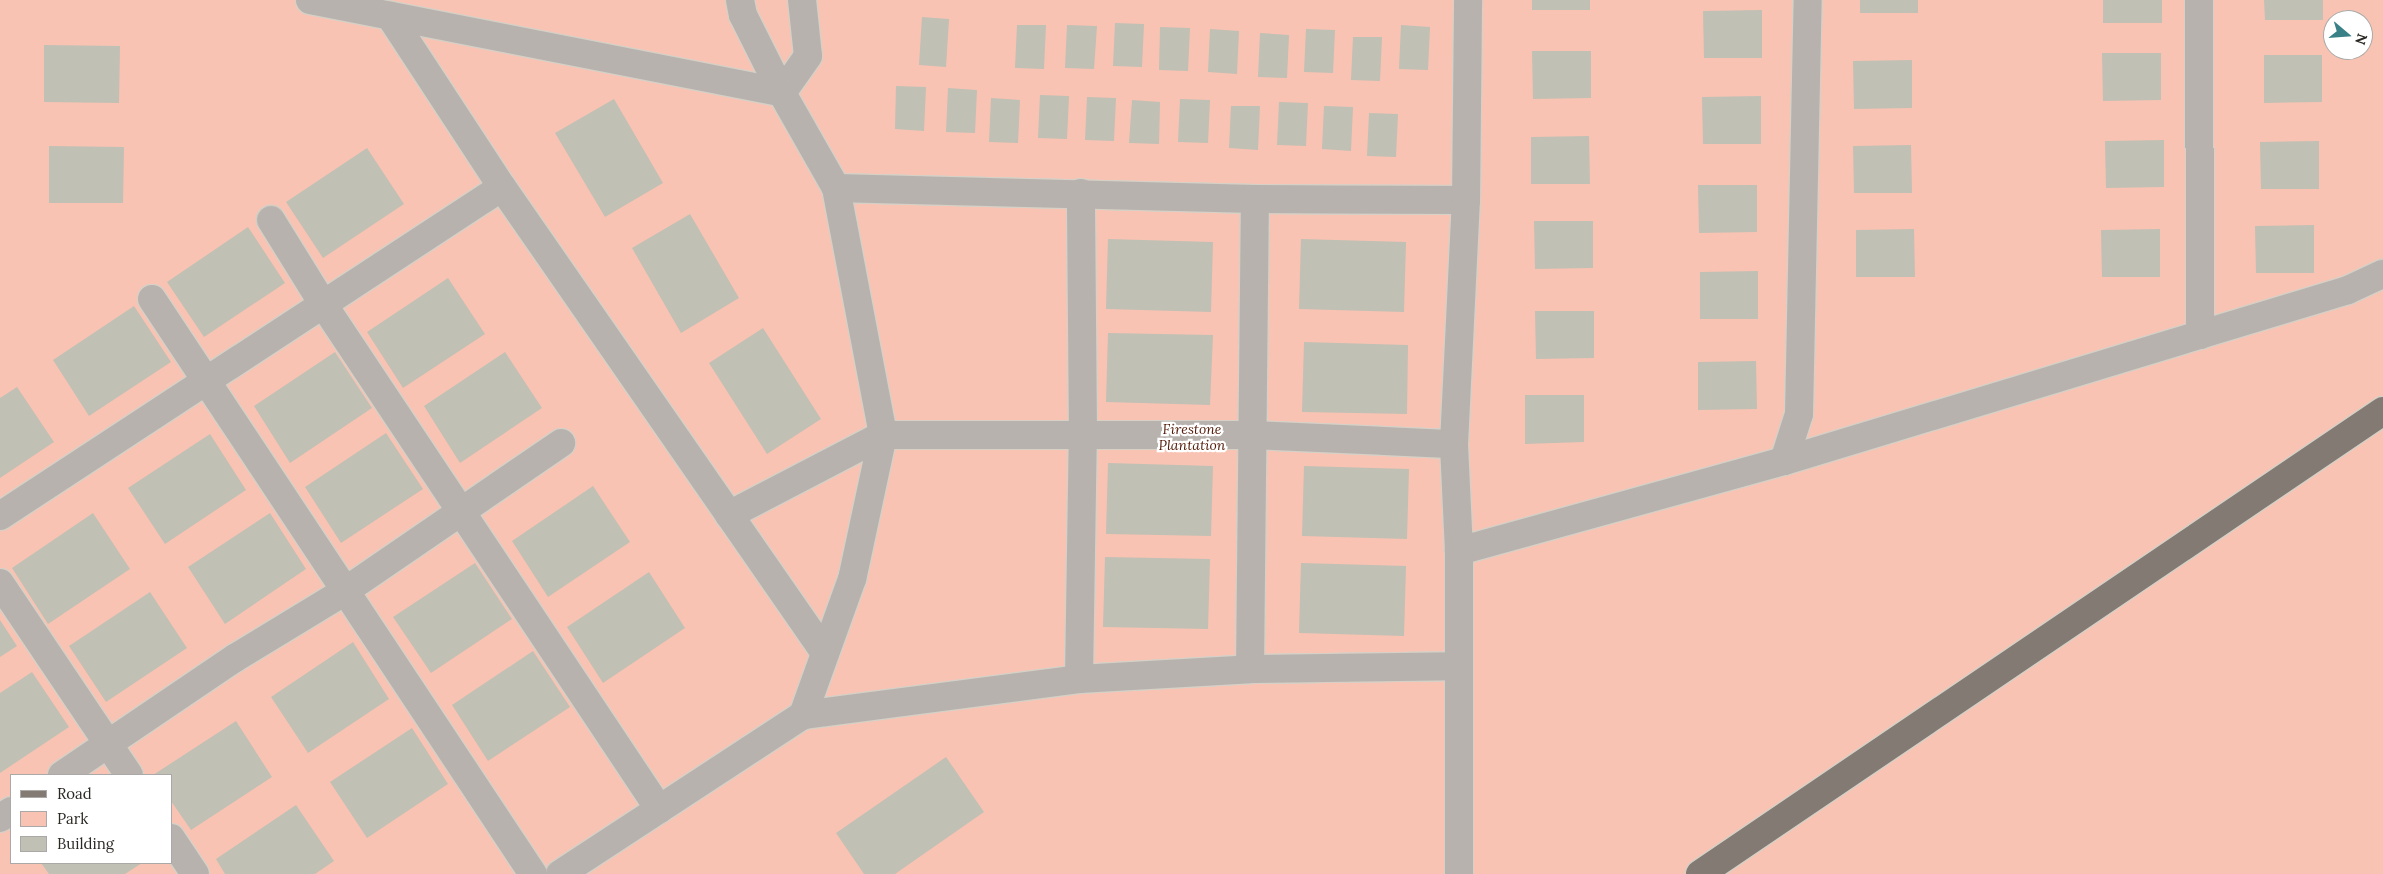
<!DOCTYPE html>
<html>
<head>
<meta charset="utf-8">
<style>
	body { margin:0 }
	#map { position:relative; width:2383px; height:874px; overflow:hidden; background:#fbf5e9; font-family:Lora,serif }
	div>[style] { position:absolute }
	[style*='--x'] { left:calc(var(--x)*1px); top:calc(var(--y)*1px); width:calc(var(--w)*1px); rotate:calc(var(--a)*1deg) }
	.green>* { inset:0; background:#f9c3b3 }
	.building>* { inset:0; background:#c0c0b4 }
	.roads { filter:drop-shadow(1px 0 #d6d0c6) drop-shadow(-1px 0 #d6d0c6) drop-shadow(0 1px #d6d0c6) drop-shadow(0 -1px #d6d0c6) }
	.minor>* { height:28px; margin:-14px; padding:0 14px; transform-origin:14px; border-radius:14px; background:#b7b2ae }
	.major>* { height:28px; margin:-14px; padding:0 14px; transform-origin:14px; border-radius:14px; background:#827a73 }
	span { translate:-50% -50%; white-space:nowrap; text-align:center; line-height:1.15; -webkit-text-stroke:4.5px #fff; paint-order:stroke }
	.park-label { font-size:14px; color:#531a08; font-style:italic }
	.legend { position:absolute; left:10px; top:774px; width:162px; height:90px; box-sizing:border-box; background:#fff; border:1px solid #aaa9a7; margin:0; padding:6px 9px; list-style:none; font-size:15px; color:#2b2924 }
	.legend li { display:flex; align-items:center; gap:10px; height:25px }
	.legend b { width:25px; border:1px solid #aaa9a7 }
	.north { position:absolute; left:2323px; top:10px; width:50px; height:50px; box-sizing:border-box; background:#fff; border:1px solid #aaa9a7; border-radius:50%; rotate:108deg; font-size:14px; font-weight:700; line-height:20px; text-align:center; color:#2b2924 }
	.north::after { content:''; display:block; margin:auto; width:18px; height:22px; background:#398187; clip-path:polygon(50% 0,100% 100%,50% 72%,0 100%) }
</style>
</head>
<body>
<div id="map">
	<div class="green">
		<div style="clip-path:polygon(evenodd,0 0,2383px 0,2383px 874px,0 874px,0 0,2333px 20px,2363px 20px,2363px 50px,2333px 50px,2333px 20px,0 0,11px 775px,171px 775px,171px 863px,11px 863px,11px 775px)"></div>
	</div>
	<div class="building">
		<div style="clip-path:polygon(1532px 0,1590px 0,1590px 10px,1532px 10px)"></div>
		<div style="clip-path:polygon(1860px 0,1918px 0,1918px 13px,1860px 13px)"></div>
		<div style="clip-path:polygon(2103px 0,2162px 0,2162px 23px,2103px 23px)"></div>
		<div style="clip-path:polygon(2264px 0,2323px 0,2323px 20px,2265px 20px)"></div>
		<div style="clip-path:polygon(1762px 10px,1762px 58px,1704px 58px,1703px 11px)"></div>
		<div style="clip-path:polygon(922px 17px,949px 19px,946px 67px,919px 65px)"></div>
		<div style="clip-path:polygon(1115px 23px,1144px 24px,1142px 67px,1113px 66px)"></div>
		<div style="clip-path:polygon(1017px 25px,1046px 25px,1044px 69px,1015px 68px)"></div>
		<div style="clip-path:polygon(1067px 25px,1097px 26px,1094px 69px,1065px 68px)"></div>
		<div style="clip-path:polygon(1401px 25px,1430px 27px,1428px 70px,1399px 69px)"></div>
		<div style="clip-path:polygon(1160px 27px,1190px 28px,1188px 71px,1159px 70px)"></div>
		<div style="clip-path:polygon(1210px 29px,1239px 31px,1237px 74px,1208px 72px)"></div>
		<div style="clip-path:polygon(1306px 29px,1335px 30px,1333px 73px,1304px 72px)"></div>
		<div style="clip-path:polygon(1260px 33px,1289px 35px,1287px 78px,1258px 77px)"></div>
		<div style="clip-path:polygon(1353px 37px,1382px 37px,1380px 81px,1351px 80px)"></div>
		<div style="clip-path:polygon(44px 45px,120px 46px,119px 103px,44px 102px)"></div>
		<div style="clip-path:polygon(1532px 51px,1591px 51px,1591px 98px,1533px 99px)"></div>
		<div style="clip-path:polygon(2102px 53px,2161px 53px,2161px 100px,2103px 101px)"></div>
		<div style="clip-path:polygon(2264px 55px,2322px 55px,2322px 102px,2264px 103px)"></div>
		<div style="clip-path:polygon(1912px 60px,1912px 108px,1854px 109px,1853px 61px)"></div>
		<div style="clip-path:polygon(896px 86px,926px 87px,924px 131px,895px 129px)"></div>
		<div style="clip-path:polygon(948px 88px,977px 90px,975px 133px,946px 132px)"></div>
		<div style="clip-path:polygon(1040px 95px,1069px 96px,1067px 139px,1038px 138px)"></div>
		<div style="clip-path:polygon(1761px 96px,1761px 144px,1703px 144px,1702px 97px)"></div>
		<div style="clip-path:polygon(1087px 97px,1116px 98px,1114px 141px,1085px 140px)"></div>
		<div style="clip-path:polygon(991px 98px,1020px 100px,1018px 143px,989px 142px)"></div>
		<div style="clip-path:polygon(614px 99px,663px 183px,605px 217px,555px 133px)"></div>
		<div style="clip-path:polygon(1180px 99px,1210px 100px,1208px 143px,1178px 142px)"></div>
		<div style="clip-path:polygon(1132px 100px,1160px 102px,1159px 144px,1129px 143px)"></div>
		<div style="clip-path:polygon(1279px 102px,1308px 103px,1306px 146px,1277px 145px)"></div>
		<div style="clip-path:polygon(1231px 106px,1260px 106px,1258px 150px,1229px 148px)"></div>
		<div style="clip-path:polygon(1324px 106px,1353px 107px,1351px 151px,1322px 149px)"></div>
		<div style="clip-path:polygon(1369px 113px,1398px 114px,1396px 157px,1367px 156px)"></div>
		<div style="clip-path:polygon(1589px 136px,1590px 184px,1531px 184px,1531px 137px)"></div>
		<div style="clip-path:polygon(2164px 140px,2164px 187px,2106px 188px,2105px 141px)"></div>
		<div style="clip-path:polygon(2319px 141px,2319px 189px,2261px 189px,2260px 142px)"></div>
		<div style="clip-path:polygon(1911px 145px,1912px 193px,1854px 193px,1853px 146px)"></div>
		<div style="clip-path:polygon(49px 146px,124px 147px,123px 203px,49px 203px)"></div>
		<div style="clip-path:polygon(367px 148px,404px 204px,323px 258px,286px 202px)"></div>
		<div style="clip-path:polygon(1698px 185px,1757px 185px,1757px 232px,1699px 233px)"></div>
		<div style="clip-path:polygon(690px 214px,739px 298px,681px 333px,632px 248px)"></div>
		<div style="clip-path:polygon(1534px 221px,1593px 221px,1593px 268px,1535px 269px)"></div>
		<div style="clip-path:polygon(2314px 225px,2314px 273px,2256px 273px,2255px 226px)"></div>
		<div style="clip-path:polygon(248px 227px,285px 283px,204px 337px,167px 282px)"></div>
		<div style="clip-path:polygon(1914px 229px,1915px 277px,1856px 277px,1856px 230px)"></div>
		<div style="clip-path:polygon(2160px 229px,2160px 277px,2102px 277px,2101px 230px)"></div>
		<div style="clip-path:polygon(1108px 239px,1213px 242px,1211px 312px,1106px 309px)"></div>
		<div style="clip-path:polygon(1301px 239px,1406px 242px,1404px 312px,1299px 309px)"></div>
		<div style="clip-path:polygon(1758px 271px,1758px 319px,1700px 319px,1700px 272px)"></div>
		<div style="clip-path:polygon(448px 278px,485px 334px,403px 388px,367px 332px)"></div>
		<div style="clip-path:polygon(134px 306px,171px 362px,89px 416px,53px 360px)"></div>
		<div style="clip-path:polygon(1535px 311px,1594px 311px,1594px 358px,1536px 359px)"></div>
		<div style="clip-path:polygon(763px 328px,821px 419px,767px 454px,709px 363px)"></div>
		<div style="clip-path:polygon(1108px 333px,1213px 335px,1210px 405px,1106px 402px)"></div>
		<div style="clip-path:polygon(1304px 342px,1408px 345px,1407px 414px,1302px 412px)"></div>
		<div style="clip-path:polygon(335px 352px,372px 408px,290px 463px,254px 406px)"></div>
		<div style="clip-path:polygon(505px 352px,542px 408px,460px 463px,424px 406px)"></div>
		<div style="clip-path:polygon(1756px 361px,1757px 409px,1698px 410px,1698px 362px)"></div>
		<div style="clip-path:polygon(17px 387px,54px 442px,0 478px,0 398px)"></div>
		<div style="clip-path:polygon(1525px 395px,1584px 395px,1584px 442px,1525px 444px)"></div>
		<div style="clip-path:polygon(386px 433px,423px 489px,341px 543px,305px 487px)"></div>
		<div style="clip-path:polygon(210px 434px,246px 490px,165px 544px,128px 488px)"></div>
		<div style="clip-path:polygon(1108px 463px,1213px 466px,1211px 536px,1106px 534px)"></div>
		<div style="clip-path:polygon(1304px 466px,1409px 469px,1407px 539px,1302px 536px)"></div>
		<div style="clip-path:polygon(593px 486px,630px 542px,548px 597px,512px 541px)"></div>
		<div style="clip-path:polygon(93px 513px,130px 569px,48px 624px,12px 568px)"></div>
		<div style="clip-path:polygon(270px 513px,306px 569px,225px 624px,188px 567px)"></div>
		<div style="clip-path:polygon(1105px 557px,1210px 559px,1208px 629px,1103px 627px)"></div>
		<div style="clip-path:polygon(475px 563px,512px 619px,431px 673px,393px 617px)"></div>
		<div style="clip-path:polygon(1301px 563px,1406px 566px,1404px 636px,1299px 633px)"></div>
		<div style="clip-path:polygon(649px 572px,685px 628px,603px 683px,567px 627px)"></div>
		<div style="clip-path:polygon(150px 592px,187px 648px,106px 702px,69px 646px)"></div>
		<div style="clip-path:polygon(0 620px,17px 646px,0 657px)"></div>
		<div style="clip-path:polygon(353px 642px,389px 699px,308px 753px,271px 697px)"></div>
		<div style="clip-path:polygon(533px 651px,570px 707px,488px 761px,452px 705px)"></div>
		<div style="clip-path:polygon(32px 672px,69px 727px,0 773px,0 693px)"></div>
		<div style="clip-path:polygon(236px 721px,272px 777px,191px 830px,171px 801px,171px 775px,153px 775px)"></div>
		<div style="clip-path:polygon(412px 728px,448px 784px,367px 838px,330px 782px)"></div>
		<div style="clip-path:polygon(946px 757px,984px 812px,895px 874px,864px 874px,836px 833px)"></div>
		<div style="clip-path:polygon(296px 805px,334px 861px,315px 874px,225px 874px,216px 859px)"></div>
		<div style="clip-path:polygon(41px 863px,142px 863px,125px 874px,49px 874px)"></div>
	</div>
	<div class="roads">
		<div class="minor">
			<div style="--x:310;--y:0;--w:481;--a:11.1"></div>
			<div style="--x:782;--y:93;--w:45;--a:-54.9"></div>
			<div style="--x:808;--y:56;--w:56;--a:-96.1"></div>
			<div style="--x:740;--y:0;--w:15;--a:79"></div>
			<div style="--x:743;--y:15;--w:87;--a:63.4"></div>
			<div style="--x:782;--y:93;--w:109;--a:60.4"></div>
			<div style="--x:836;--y:188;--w:251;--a:79.2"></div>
			<div style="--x:883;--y:435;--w:147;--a:102.1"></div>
			<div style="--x:852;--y:579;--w:145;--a:109.8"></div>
			<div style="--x:2199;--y:0;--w:335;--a:89.8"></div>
			<div style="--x:390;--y:16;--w:204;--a:56.8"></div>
			<div style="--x:502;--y:187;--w:567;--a:55.27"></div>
			<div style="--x:836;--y:188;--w:419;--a:1.5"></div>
			<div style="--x:1255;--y:199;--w:211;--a:0.3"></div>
			<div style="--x:271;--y:220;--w:99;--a:58.2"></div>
			<div style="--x:323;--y:304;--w:607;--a:56.36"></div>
			<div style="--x:152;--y:299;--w:690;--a:56.47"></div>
			<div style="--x:1784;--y:461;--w:49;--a:-72.3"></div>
			<div style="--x:1799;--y:414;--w:414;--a:-88.8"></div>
			<div style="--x:729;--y:515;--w:174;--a:-27.5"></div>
			<div style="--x:883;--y:435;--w:369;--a:0"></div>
			<div style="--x:1252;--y:435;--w:202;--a:2.6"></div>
			<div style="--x:0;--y:516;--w:600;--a:-33.24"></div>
			<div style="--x:1459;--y:551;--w:337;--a:-15.5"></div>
			<div style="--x:1784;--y:461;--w:589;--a:-16.87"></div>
			<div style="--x:2348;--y:290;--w:38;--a:-25"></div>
			<div style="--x:0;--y:583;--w:231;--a:56.1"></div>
			<div style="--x:1250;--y:669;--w:470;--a:-89.4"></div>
			<div style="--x:1079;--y:679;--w:244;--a:-89.1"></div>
			<div style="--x:1083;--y:435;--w:242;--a:-90.5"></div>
			<div style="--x:62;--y:775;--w:209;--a:-34.1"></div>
			<div style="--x:235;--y:658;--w:129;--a:-31.3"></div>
			<div style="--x:345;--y:591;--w:262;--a:-34.4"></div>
			<div style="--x:0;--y:818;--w:13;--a:-32"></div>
			<div style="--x:171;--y:838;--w:43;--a:56.3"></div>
			<div style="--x:560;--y:874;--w:290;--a:-33.2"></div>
			<div style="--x:803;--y:715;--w:278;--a:-7.4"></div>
			<div style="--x:1079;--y:679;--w:171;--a:-3.3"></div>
			<div style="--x:1250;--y:669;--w:207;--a:-0.8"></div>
			<div style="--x:1459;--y:874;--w:323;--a:-90"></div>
			<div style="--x:1459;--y:551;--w:107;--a:-92.7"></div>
			<div style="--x:1454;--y:444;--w:244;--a:-87.2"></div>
			<div style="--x:1466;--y:200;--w:200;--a:-89.4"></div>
		</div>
		<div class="major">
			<div style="--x:1700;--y:874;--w:825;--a:-34.13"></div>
		</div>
	</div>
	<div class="park-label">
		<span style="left:1192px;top:437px">Firestone<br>Plantation</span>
	</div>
	<ul class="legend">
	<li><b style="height:6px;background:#827a73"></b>Road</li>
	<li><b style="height:14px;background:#f9c3b3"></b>Park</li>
	<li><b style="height:14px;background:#c0c0b4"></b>Building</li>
	</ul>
	<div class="north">N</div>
</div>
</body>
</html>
